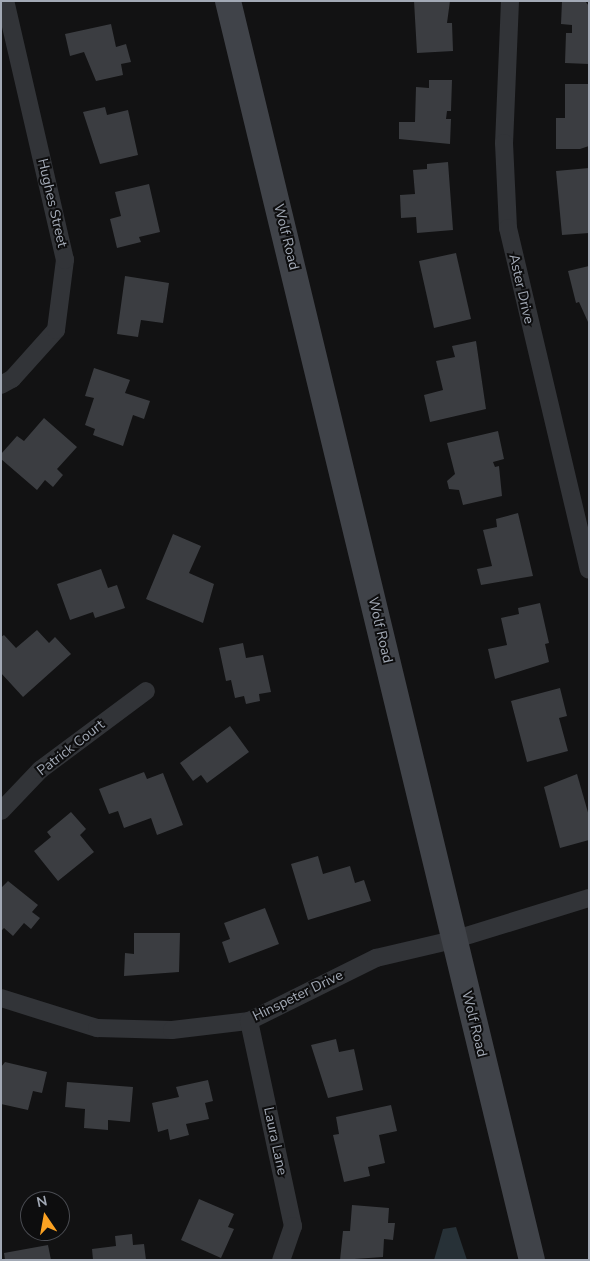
<!DOCTYPE html>
<html>
<head>
<meta charset="utf-8">
<style>
	body { margin:0 }
	#map { position:relative; width:590px; height:1261px; overflow:hidden; background:#121213; font-family:"Nunito Sans",sans-serif }
	div>[style] { position:absolute }
	[style*='--x'] { left:calc(var(--x)*1px); top:calc(var(--y)*1px); width:calc(var(--w)*1px); rotate:calc(var(--a)*1deg) }
	.water>* { inset:0; background:#273137 }
	.building>* { inset:0; background:#3b3d41 }
	.street>* { height:18px; margin:-9px; padding:0 9px; transform-origin:9px; border-radius:9px; background:#323438 }
	.secondary>* { height:26px; margin:-13px; padding:0 13px; transform-origin:13px; border-radius:13px; background:#404349 }
	span { translate:-50% -50%; white-space:nowrap; text-align:center; line-height:1.15; -webkit-text-stroke:4px #0d0d0e; paint-order:stroke }
	.street-label { font-size:14px; color:#a2a9b5 }
	.frame { position:absolute; inset:0; border:2px solid #a2a9b5; pointer-events:none }
	.north { position:absolute; left:20px; top:1191px; width:50px; height:50px; box-sizing:border-box; background:#0d0d0e; border:1px solid #494b51; border-radius:50%; rotate:348deg; font-size:14px; font-weight:700; line-height:20px; text-align:center; color:#a2a9b5 }
	.north::after { content:''; display:block; margin:auto; width:18px; height:22px; background:#fba222; clip-path:polygon(50% 0,100% 100%,50% 72%,0 100%) }
</style>
</head>
<body>
<div id="map">
	<div class="water">
		<div style="clip-path:polygon(456px 1227px,467px 1260px,434px 1260px,443px 1229px)"></div>
	</div>
	<div class="building">
		<div style="clip-path:polygon(414px 1px,450px 1px,447px 23px,452px 23px,453px 51px,417px 53px)"></div>
		<div style="clip-path:polygon(562px 1px,585px 1px,589px 6px,589px 64px,565px 63px,566px 33px,572px 33px,572px 25px,561px 24px)"></div>
		<div style="clip-path:polygon(111px 24px,116px 47px,126px 44px,131px 62px,121px 64px,123px 75px,96px 81px,84px 52px,70px 56px,65px 34px)"></div>
		<div style="clip-path:polygon(429px 80px,452px 80px,451px 111px,447px 111px,446px 119px,451px 119px,450px 144px,399px 139px,399px 122px,415px 122px,416px 87px,429px 88px)"></div>
		<div style="clip-path:polygon(565px 84px,589px 84px,589px 146px,580px 149px,556px 149px,556px 118px,565px 118px)"></div>
		<div style="clip-path:polygon(105px 107px,107px 115px,128px 110px,138px 155px,100px 164px,83px 112px)"></div>
		<div style="clip-path:polygon(448px 162px,453px 230px,417px 233px,416px 217px,401px 218px,400px 195px,415px 194px,413px 170px,427px 169px,427px 164px)"></div>
		<div style="clip-path:polygon(589px 168px,589px 233px,562px 235px,556px 171px)"></div>
		<div style="clip-path:polygon(149px 184px,160px 232px,139px 237px,141px 242px,117px 248px,110px 219px,121px 216px,115px 192px)"></div>
		<div style="clip-path:polygon(456px 253px,471px 319px,434px 328px,419px 261px)"></div>
		<div style="clip-path:polygon(589px 266px,589px 322px,588px 322px,579px 302px,576px 303px,568px 271px)"></div>
		<div style="clip-path:polygon(125px 276px,169px 283px,163px 323px,141px 320px,138px 337px,117px 334px)"></div>
		<div style="clip-path:polygon(476px 341px,486px 409px,430px 422px,424px 395px,443px 390px,436px 361px,455px 357px,452px 346px)"></div>
		<div style="clip-path:polygon(94px 368px,130px 380px,125px 393px,150px 401px,144px 419px,133px 415px,123px 446px,93px 435px,95px 429px,85px 425px,94px 398px,85px 396px)"></div>
		<div style="clip-path:polygon(44px 418px,77px 447px,57px 469px,63px 475px,53px 487px,45px 480px,37px 490px,1px 459px,1px 454px,17px 436px,24px 441px)"></div>
		<div style="clip-path:polygon(498px 431px,504px 459px,493px 462px,495px 467px,499px 466px,502px 496px,463px 505px,459px 490px,449px 489px,447px 481px,455px 474px,447px 443px)"></div>
		<div style="clip-path:polygon(518px 513px,533px 576px,481px 585px,477px 569px,492px 566px,483px 530px,497px 527px,496px 519px)"></div>
		<div style="clip-path:polygon(173px 534px,201px 546px,189px 573px,214px 584px,203px 623px,146px 599px)"></div>
		<div style="clip-path:polygon(101px 569px,108px 588px,117px 585px,125px 608px,95px 618px,93px 612px,70px 620px,57px 584px)"></div>
		<div style="clip-path:polygon(540px 603px,549px 643px,545px 644px,549px 662px,495px 679px,488px 649px,507px 645px,501px 618px,519px 614px,518px 608px)"></div>
		<div style="clip-path:polygon(37px 630px,49px 643px,55px 637px,71px 654px,23px 697px,1px 673px,1px 637px,4px 635px,16px 648px)"></div>
		<div style="clip-path:polygon(243px 643px,246px 658px,263px 655px,271px 692px,259px 694px,260px 701px,246px 704px,244px 696px,235px 698px,231px 680px,226px 681px,219px 648px)"></div>
		<div style="clip-path:polygon(560px 688px,567px 716px,559px 718px,568px 751px,527px 762px,511px 701px)"></div>
		<div style="clip-path:polygon(230px 726px,249px 752px,207px 783px,201px 775px,193px 781px,180px 763px)"></div>
		<div style="clip-path:polygon(144px 772px,147px 779px,163px 773px,183px 825px,157px 835px,151px 818px,124px 828px,118px 811px,109px 814px,99px 789px)"></div>
		<div style="clip-path:polygon(577px 774px,589px 816px,589px 840px,560px 848px,544px 787px)"></div>
		<div style="clip-path:polygon(71px 812px,86px 829px,80px 835px,94px 852px,58px 881px,34px 851px,51px 837px,47px 832px)"></div>
		<div style="clip-path:polygon(318px 856px,323px 874px,350px 866px,355px 883px,364px 880px,371px 901px,308px 920px,291px 864px)"></div>
		<div style="clip-path:polygon(8px 881px,38px 905px,32px 912px,40px 918px,31px 929px,24px 923px,13px 936px,4px 928px,1px 931px,1px 888px)"></div>
		<div style="clip-path:polygon(265px 908px,279px 944px,229px 963px,222px 942px,230px 939px,224px 923px)"></div>
		<div style="clip-path:polygon(134px 933px,180px 933px,179px 972px,124px 976px,125px 953px,134px 954px)"></div>
		<div style="clip-path:polygon(336px 1039px,339px 1052px,354px 1049px,363px 1090px,328px 1098px,311px 1045px)"></div>
		<div style="clip-path:polygon(5px 1062px,47px 1072px,42px 1093px,33px 1091px,28px 1110px,1px 1104px,1px 1067px)"></div>
		<div style="clip-path:polygon(208px 1080px,213px 1101px,205px 1103px,209px 1119px,186px 1124px,189px 1135px,170px 1140px,168px 1129px,158px 1132px,152px 1103px,179px 1097px,176px 1087px)"></div>
		<div style="clip-path:polygon(67px 1082px,133px 1087px,130px 1122px,108px 1120px,108px 1130px,84px 1128px,85px 1109px,65px 1107px)"></div>
		<div style="clip-path:polygon(391px 1105px,397px 1131px,379px 1135px,385px 1163px,368px 1167px,370px 1176px,344px 1182px,333px 1135px,339px 1134px,336px 1117px)"></div>
		<div style="clip-path:polygon(199px 1199px,234px 1214px,228px 1227px,234px 1229px,221px 1258px,181px 1240px)"></div>
		<div style="clip-path:polygon(352px 1205px,389px 1208px,388px 1223px,395px 1223px,393px 1240px,384px 1239px,383px 1257px,340px 1260px,343px 1231px,350px 1231px)"></div>
		<div style="clip-path:polygon(132px 1234px,133px 1245px,144px 1244px,146px 1260px,93px 1260px,92px 1249px,116px 1246px,115px 1236px)"></div>
		<div style="clip-path:polygon(48px 1245px,51px 1260px,5px 1260px,4px 1253px)"></div>
	</div>
	<div class="street">
		<div style="--x:510;--y:1;--w:142;--a:92.4"></div>
		<div style="--x:504;--y:143;--w:85;--a:87.3"></div>
		<div style="--x:508;--y:228;--w:351;--a:76.7"></div>
		<div style="--x:1;--y:385;--w:13;--a:-29"></div>
		<div style="--x:12;--y:379;--w:66;--a:-48.1"></div>
		<div style="--x:56;--y:330;--w:71;--a:-82.7"></div>
		<div style="--x:65;--y:260;--w:266;--a:-103"></div>
		<div style="--x:1;--y:811;--w:57;--a:-46.4"></div>
		<div style="--x:40;--y:770;--w:132;--a:-36.7"></div>
		<div style="--x:1;--y:998;--w:101;--a:17.4"></div>
		<div style="--x:97;--y:1028;--w:75;--a:1.5"></div>
		<div style="--x:172;--y:1030;--w:78;--a:-6.7"></div>
		<div style="--x:249;--y:1021;--w:142;--a:-26.4"></div>
		<div style="--x:376;--y:958;--w:79;--a:-13.2"></div>
		<div style="--x:453;--y:940;--w:142;--a:-17.2"></div>
		<div style="--x:249;--y:1021;--w:210;--a:77.9"></div>
		<div style="--x:293;--y:1226;--w:36;--a:109"></div>
	</div>
	<div class="secondary">
		<div style="--x:228;--y:1;--w:1295;--a:76.43"></div>
	</div>
	<div class="street-label">
		<span style="left:52px;top:203px;rotate:77deg">Hughes Street</span>
		<span style="left:286px;top:237px;rotate:76deg">Wolf Road</span>
		<span style="left:521px;top:289px;rotate:77deg">Aster Drive</span>
		<span style="left:380px;top:630px;rotate:77deg">Wolf Road</span>
		<span style="left:71px;top:748px;rotate:-38deg">Patrick Court</span>
		<span style="left:298px;top:996px;rotate:-26deg">Hinspeter Drive</span>
		<span style="left:474px;top:1024px;rotate:76deg">Wolf Road</span>
		<span style="left:275px;top:1141px;rotate:78deg">Laura Lane</span>
	</div>
	<div class="frame"></div>
	<div class="north">N</div>
</div>
</body>
</html>
